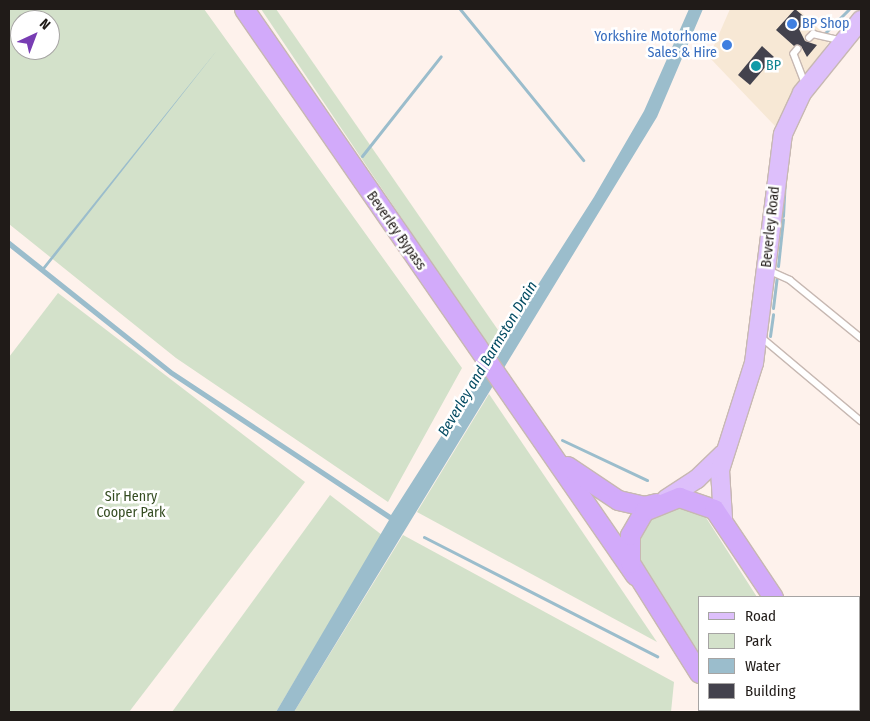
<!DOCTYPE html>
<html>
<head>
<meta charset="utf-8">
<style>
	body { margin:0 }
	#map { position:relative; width:870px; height:721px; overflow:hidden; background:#fef2ec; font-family:"Fira Sans Condensed",sans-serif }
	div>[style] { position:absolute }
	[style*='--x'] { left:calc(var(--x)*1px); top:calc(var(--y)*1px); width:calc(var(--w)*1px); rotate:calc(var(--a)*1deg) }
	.commercial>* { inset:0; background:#f7e8d5 }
	.green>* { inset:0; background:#d3e1ca }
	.water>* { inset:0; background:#9bbdcc }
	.stream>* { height:3px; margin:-1.5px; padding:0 1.5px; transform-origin:1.5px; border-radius:1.5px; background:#9bbdcc }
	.building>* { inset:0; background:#43424d }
	.roads { filter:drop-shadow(1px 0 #c7b8b2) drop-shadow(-1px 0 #c7b8b2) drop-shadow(0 1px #c7b8b2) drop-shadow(0 -1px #c7b8b2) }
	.service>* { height:5.5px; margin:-2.75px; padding:0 2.75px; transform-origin:2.75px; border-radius:2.75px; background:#fff }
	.primary>* { height:18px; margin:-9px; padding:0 9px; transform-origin:9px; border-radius:9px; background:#ddbffb }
	.trunk>* { height:19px; margin:-9.5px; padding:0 9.5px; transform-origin:9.5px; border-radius:9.5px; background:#d2aafa }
	.dots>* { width:14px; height:14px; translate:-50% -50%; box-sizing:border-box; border:2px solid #fff; border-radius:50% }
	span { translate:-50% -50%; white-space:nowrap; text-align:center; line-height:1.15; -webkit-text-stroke:5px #fff; paint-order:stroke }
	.shop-label { font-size:14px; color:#366cbe }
	.left { translate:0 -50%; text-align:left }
	.right { translate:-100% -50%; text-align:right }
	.culture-label { font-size:14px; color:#0d838f }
	.street-label { font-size:14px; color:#201b18 }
	.park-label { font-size:14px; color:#354d22 }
	.water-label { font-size:15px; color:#034b62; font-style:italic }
	.frame { position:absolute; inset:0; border:10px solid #201b18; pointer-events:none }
	.legend { position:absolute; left:698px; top:596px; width:162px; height:115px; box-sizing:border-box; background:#fff; border:1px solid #a6a4a3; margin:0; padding:6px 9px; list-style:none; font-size:15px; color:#201b18 }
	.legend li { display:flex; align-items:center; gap:10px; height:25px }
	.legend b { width:25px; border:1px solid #a6a4a3 }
	.north { position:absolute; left:10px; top:10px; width:50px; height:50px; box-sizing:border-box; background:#fff; border:1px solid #a6a4a3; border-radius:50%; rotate:43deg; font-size:14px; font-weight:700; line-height:20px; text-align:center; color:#201b18 }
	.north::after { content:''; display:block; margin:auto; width:18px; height:22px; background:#783db3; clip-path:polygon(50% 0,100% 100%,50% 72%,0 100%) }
</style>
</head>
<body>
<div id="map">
	<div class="commercial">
		<div style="clip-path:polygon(730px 9px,798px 9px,830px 40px,775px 126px,709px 57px)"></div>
	</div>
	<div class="green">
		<div style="clip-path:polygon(evenodd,9px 9px,204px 9px,462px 368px,388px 502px,176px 358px,9px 224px,9px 9px,20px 20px,50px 20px,50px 50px,20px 50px,20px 20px)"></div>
		<div style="clip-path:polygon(261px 9px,276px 9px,498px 330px,489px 348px)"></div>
		<div style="clip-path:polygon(58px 293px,305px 482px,129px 712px,9px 712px,9px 357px)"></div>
		<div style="clip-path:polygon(489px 394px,657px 642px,417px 512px)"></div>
		<div style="clip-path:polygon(330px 495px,382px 535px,276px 712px,172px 712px)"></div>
		<div style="clip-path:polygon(684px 505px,705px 516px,757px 597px,699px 597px,699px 654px,641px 563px,638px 547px,643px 528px,653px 515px)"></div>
		<div style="clip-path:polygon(403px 535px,674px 682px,671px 712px,294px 712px)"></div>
	</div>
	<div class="water">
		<div style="clip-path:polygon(689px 9px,703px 9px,657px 117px,294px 712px,276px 712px,389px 520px,170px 375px,9px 247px,9px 240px,43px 267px,218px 49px,45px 269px,173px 371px,391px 515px,594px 197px,644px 111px)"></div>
	</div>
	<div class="stream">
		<div style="--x:460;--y:9;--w:195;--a:50.8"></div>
		<div style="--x:825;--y:33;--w:34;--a:-45"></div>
		<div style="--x:362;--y:156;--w:127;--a:-51.7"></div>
		<div style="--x:783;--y:216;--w:33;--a:-87"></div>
		<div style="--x:778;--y:266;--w:47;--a:-83.9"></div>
		<div style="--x:773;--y:308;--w:32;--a:-83"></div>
		<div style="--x:770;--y:336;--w:22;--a:-82"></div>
		<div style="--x:562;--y:440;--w:94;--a:25.2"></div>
		<div style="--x:424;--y:537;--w:262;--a:27.1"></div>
	</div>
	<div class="building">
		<div style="clip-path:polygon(795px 9px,807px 19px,799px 29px,805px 41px,817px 45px,807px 57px,801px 46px,794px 46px,776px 30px)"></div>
		<div style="clip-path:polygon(762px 46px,774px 57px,750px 85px,738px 75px)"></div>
	</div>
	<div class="roads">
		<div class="service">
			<div style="--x:809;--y:38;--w:6;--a:-45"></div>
			<div style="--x:813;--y:34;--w:28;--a:13"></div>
			<div style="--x:798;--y:49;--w:6;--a:129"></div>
			<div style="--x:794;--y:54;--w:31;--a:69"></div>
			<div style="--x:768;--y:270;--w:24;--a:24"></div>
			<div style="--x:790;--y:280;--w:92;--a:39.2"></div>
			<div style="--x:760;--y:336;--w:132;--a:40.1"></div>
		</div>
		<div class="primary">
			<div style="--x:666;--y:499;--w:37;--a:-33"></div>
			<div style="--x:697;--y:479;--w:36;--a:-44"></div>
			<div style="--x:723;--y:518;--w:48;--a:-93.6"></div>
			<div style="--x:720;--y:470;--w:112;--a:-72.4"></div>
			<div style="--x:754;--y:363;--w:231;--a:-82.8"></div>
			<div style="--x:783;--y:134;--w:45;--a:-65.1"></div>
			<div style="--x:802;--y:93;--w:94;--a:-51.1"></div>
			<div style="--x:709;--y:712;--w:2;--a:-63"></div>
		</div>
		<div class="trunk">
			<div style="--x:244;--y:9;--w:688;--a:55.36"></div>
			<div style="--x:567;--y:466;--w:61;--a:33.7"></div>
			<div style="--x:618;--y:500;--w:27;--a:13"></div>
			<div style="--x:644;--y:506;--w:12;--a:-14"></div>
			<div style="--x:699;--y:673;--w:130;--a:-122.1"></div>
			<div style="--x:630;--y:563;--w:28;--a:-90"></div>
			<div style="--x:630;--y:535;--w:28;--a:-60"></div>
			<div style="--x:644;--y:511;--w:38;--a:-22"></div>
			<div style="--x:679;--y:497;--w:37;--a:19"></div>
			<div style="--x:714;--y:509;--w:106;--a:56.2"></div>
			<div style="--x:739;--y:710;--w:27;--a:0"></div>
			<div style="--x:813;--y:710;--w:5;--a:22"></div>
			<div style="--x:846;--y:710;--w:2;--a:63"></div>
		</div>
	</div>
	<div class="dots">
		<div style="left:792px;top:24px;background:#3f7fe0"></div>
		<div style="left:727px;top:45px;background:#3f7fe0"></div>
		<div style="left:756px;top:66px;background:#0f9aa8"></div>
	</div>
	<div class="shop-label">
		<span class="left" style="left:802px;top:24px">BP Shop</span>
		<span class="right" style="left:717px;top:45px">Yorkshire Motorhome<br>Sales &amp; Hire</span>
	</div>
	<div class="culture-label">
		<span class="left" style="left:766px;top:66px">BP</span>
	</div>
	<div class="street-label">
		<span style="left:771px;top:227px;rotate:-84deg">Beverley Road</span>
		<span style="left:396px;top:231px;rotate:55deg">Beverley Bypass</span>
	</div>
	<div class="park-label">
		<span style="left:131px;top:505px">Sir Henry<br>Cooper Park</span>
	</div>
	<div class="water-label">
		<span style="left:488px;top:359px;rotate:-59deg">Beverley and Barmston Drain</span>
	</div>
	<div class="frame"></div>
	<ul class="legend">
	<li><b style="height:6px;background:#ddbffb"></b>Road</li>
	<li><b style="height:14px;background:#d3e1ca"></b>Park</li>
	<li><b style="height:14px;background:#9bbdcc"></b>Water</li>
	<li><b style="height:14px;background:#43424d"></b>Building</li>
	</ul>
	<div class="north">N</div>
</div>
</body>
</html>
